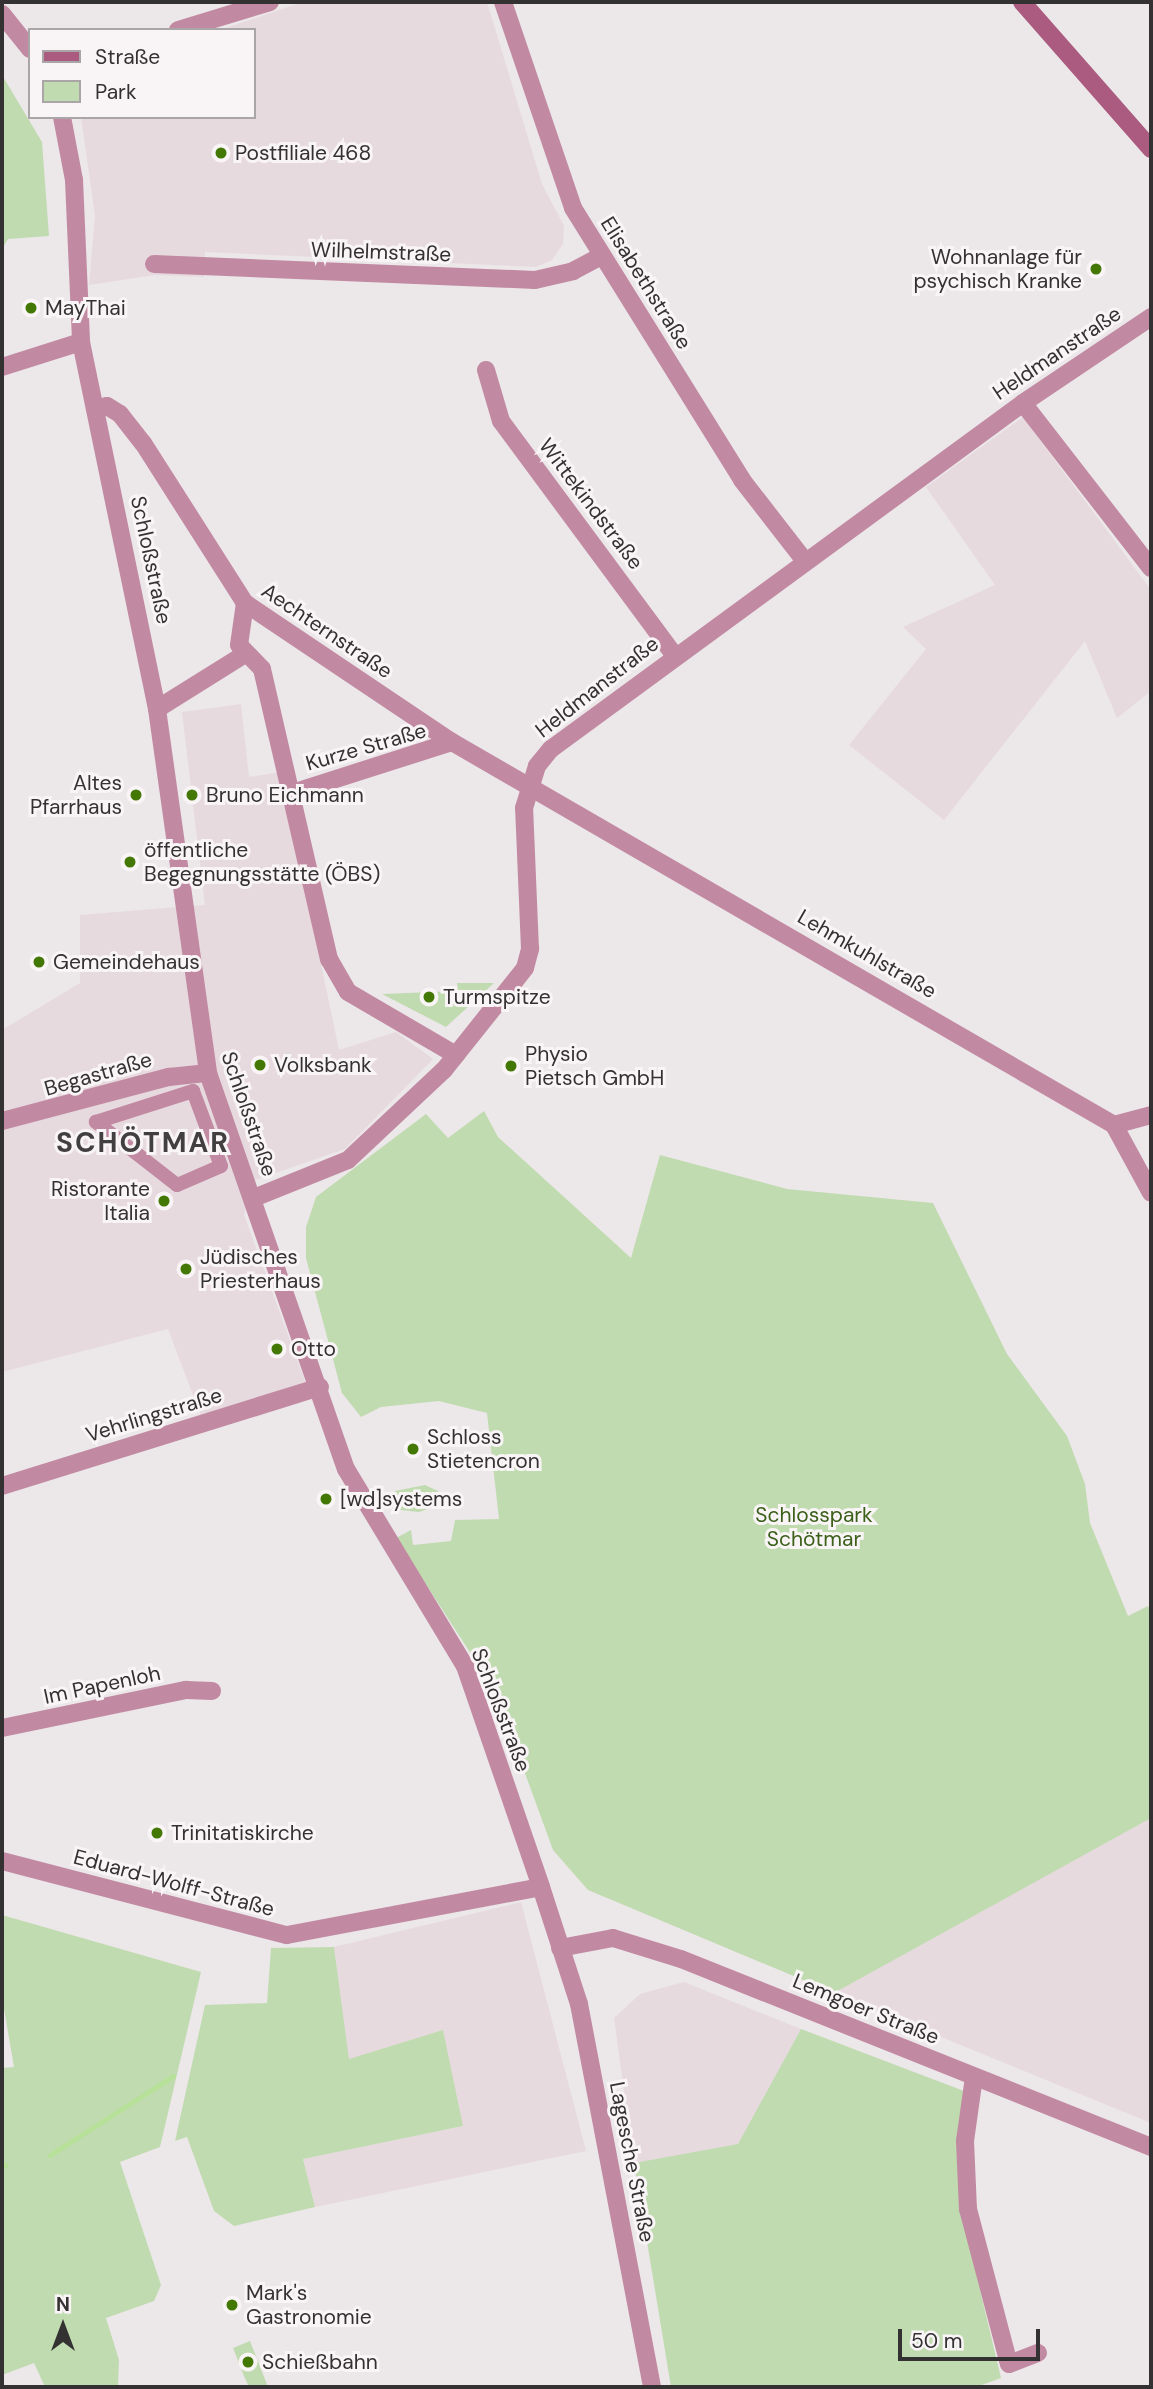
<!DOCTYPE html>
<html>
<head>
<meta charset="utf-8">
<style>
	body { margin:0 }
	#map { position:relative; width:1153px; height:2389px; overflow:hidden; background:#ece7e9; font-family:"DM Sans",sans-serif }
	div>[style] { position:absolute }
	[style*='--x'] { left:calc(var(--x)*1px); top:calc(var(--y)*1px); width:calc(var(--w)*1px); rotate:calc(var(--a)*1deg) }
	.built>* { inset:0; background:#e7dadf }
	.green>* { inset:0; background:#c1dbb0 }
	.stream>* { height:5px; margin:-2.5px; padding:0 2.5px; transform-origin:2.5px; border-radius:2.5px; background:#b7e099 }
	.pedestrian>* { height:14px; margin:-7px; padding:0 7px; transform-origin:7px; border-radius:7px; background:#c28aa2 }
	.minor>* { height:18px; margin:-9px; padding:0 9px; transform-origin:9px; border-radius:9px; background:#c28aa2 }
	.tertiary>* { height:18px; margin:-9px; padding:0 9px; transform-origin:9px; border-radius:9px; background:#c28aa2 }
	.secondary>* { height:18px; margin:-9px; padding:0 9px; transform-origin:9px; border-radius:9px; background:#aa5b7f }
	.dots>* { width:19px; height:19px; translate:-50% -50%; box-sizing:border-box; border:4px solid #f9f4f6; border-radius:50% }
	span { translate:-50% -50%; white-space:nowrap; text-align:center; line-height:1.15; -webkit-text-stroke:6px #f9f4f6; paint-order:stroke }
	.poi-label { font-size:21px; color:#333132 }
	.left { translate:0 -50%; text-align:left }
	.right { translate:-100% -50%; text-align:right }
	.street-label { font-size:21px; color:#333132 }
	.park-label { font-size:21px; color:#3b6019 }
	.district-label { font-size:28px; color:#423f40; font-weight:700; letter-spacing:2px }
	.frame { position:absolute; inset:0; border:4px solid #333132; pointer-events:none }
	.legend { position:absolute; left:28px; top:28px; width:228px; height:91px; box-sizing:border-box; background:#f9f4f6; border:2px solid #aaa6a8; margin:0; padding:9px 12px; list-style:none; font-size:21px; color:#333132 }
	.legend li { display:flex; align-items:center; gap:14px; height:35px }
	.legend b { width:35px; border:2px solid #aaa6a8 }
	.north { position:absolute; left:28px; top:2291px; width:70px; height:70px; -webkit-text-stroke:5px #f9f4f6; paint-order:stroke; rotate:0deg; font-size:19px; font-weight:700; line-height:28px; text-align:center; color:#333132 }
	.north::after { content:''; display:block; margin:auto; width:24px; height:32px; background:#333132; clip-path:polygon(50% 0,100% 100%,50% 72%,0 100%) }
	.scale { position:absolute; left:898px; top:2329px; width:142px; height:32px; box-sizing:border-box; border:4px solid #333132; border-top:0; padding-left:9px; font-size:21px; line-height:24px; white-space:nowrap; color:#333132; -webkit-text-stroke:5px #f9f4f6; paint-order:stroke }
</style>
</head>
<body>
<div id="map">
	<div class="built">
		<div style="clip-path:polygon(303px 2px,487px 2px,542px 184px,564px 226px,563px 244px,552px 260px,536px 267px,205px 252px,204px 277px,154px 275px,89px 285px,95px 216px,81px 117px,254px 117px,254px 30px,220px 30px)"></div>
		<div style="clip-path:polygon(1023px 417px,1151px 590px,1151px 691px,1117px 718px,1085px 641px,944px 820px,849px 745px,926px 649px,903px 627px,995px 585px,926px 487px)"></div>
		<div style="clip-path:polygon(241px 704px,249px 777px,281px 772px,339px 1050px,396px 1032px,433px 1059px,345px 1149px,255px 1180px,244px 1215px,306px 1384px,201px 1416px,168px 1329px,2px 1372px,2px 1030px,80px 983px,80px 915px,205px 905px,182px 712px)"></div>
		<div style="clip-path:polygon(1151px 1818px,1151px 2123px,834px 1993px,1020px 1889px)"></div>
		<div style="clip-path:polygon(521px 1902px,586px 2151px,315px 2207px,303px 2159px,463px 2126px,349px 2060px,334px 1947px)"></div>
		<div style="clip-path:polygon(684px 1982px,801px 2029px,738px 2145px,634px 2163px,614px 2018px,640px 1994px)"></div>
	</div>
	<div class="green">
		<div style="clip-path:polygon(2px 75px,42px 142px,49px 236px,8px 239px,2px 249px)"></div>
		<div style="clip-path:polygon(457px 983px,494px 983px,446px 1027px,382px 994px,458px 991px)"></div>
		<div style="clip-path:polygon(484px 1111px,498px 1137px,631px 1258px,660px 1155px,787px 1189px,933px 1203px,1007px 1354px,1067px 1436px,1085px 1484px,1090px 1523px,1128px 1616px,1148px 1606px,1151px 1612px,1151px 1818px,834px 1993px,588px 1890px,553px 1850px,495px 1691px,396px 1538px,411px 1530px,413px 1545px,451px 1541px,455px 1520px,499px 1519px,487px 1413px,439px 1401px,381px 1407px,361px 1417px,342px 1393px,306px 1258px,306px 1227px,316px 1197px,426px 1114px,448px 1138px)"></div>
		<div style="clip-path:polygon(425px 1485px,438px 1491px,441px 1504px,419px 1512px,392px 1509px,395px 1491px)"></div>
		<div style="clip-path:polygon(2px 1915px,201px 1972px,160px 2147px,120px 2162px,161px 2285px,154px 2301px,106px 2318px,119px 2360px,118px 2387px,45px 2387px,34px 2363px,2px 2375px,2px 2068px,14px 2067px,2px 1997px)"></div>
		<div style="clip-path:polygon(334px 1947px,349px 2059px,443px 2030px,463px 2126px,303px 2159px,315px 2207px,234px 2226px,214px 2211px,187px 2137px,175px 2141px,205px 2005px,267px 2003px,271px 1948px)"></div>
		<div style="clip-path:polygon(801px 2029px,964px 2091px,961px 2210px,1001px 2378px,976px 2387px,671px 2387px,634px 2163px,738px 2144px)"></div>
		<div style="clip-path:polygon(250px 2341px,268px 2387px,249px 2387px,244px 2376px,233px 2348px)"></div>
	</div>
	<div class="stream">
		<div style="--x:50;--y:2155;--w:146;--a:-32.7"></div>
		<div style="--x:2;--y:2165;--w:3;--a:0"></div>
	</div>
	<div class="pedestrian">
		<div style="--x:193;--y:1091;--w:80;--a:69.5"></div>
		<div style="--x:221;--y:1166;--w:48;--a:156.6"></div>
		<div style="--x:177;--y:1185;--w:103;--a:-142.1"></div>
		<div style="--x:96;--y:1122;--w:102;--a:-17.7"></div>
	</div>
	<div class="minor">
		<div style="--x:503;--y:2;--w:218;--a:71.2"></div>
		<div style="--x:573;--y:208;--w:320;--a:58.1"></div>
		<div style="--x:742;--y:480;--w:101;--a:52.2"></div>
		<div style="--x:178;--y:30;--w:96;--a:-16.9"></div>
		<div style="--x:154;--y:264;--w:381;--a:2.4"></div>
		<div style="--x:535;--y:280;--w:39;--a:-13"></div>
		<div style="--x:573;--y:271;--w:32;--a:-28"></div>
		<div style="--x:2;--y:367;--w:83;--a:-17.6"></div>
		<div style="--x:486;--y:370;--w:53;--a:73.6"></div>
		<div style="--x:501;--y:421;--w:292;--a:53.5"></div>
		<div style="--x:1023;--y:403;--w:209;--a:52.2"></div>
		<div style="--x:95;--y:409;--w:12;--a:-14"></div>
		<div style="--x:107;--y:406;--w:15;--a:32"></div>
		<div style="--x:120;--y:414;--w:37;--a:52"></div>
		<div style="--x:143;--y:443;--w:190;--a:57.5"></div>
		<div style="--x:245;--y:603;--w:249;--a:33.9"></div>
		<div style="--x:452;--y:742;--w:765;--a:30.05"></div>
		<div style="--x:1114;--y:1125;--w:77;--a:61.4"></div>
		<div style="--x:245;--y:603;--w:42;--a:98.1"></div>
		<div style="--x:239;--y:645;--w:33;--a:46"></div>
		<div style="--x:262;--y:669;--w:298;--a:77"></div>
		<div style="--x:329;--y:959;--w:38;--a:60"></div>
		<div style="--x:348;--y:992;--w:125;--a:30.3"></div>
		<div style="--x:157;--y:709;--w:104;--a:-32"></div>
		<div style="--x:292;--y:793;--w:168;--a:-17.7"></div>
		<div style="--x:2;--y:1121;--w:173;--a:-14.8"></div>
		<div style="--x:169;--y:1077;--w:39;--a:-6"></div>
		<div style="--x:1114;--y:1125;--w:38;--a:-15"></div>
		<div style="--x:2;--y:1486;--w:333;--a:-17.3"></div>
		<div style="--x:2;--y:1728;--w:188;--a:-11.7"></div>
		<div style="--x:186;--y:1690;--w:26;--a:2"></div>
		<div style="--x:974;--y:2077;--w:65;--a:98"></div>
		<div style="--x:965;--y:2141;--w:68;--a:87.5"></div>
		<div style="--x:968;--y:2209;--w:160;--a:75.2"></div>
		<div style="--x:1009;--y:2364;--w:31;--a:-21"></div>
	</div>
	<div class="tertiary">
		<div style="--x:2;--y:14;--w:45;--a:51.3"></div>
		<div style="--x:62;--y:117;--w:64;--a:79.2"></div>
		<div style="--x:74;--y:180;--w:162;--a:87.5"></div>
		<div style="--x:81;--y:342;--w:375;--a:78.3"></div>
		<div style="--x:157;--y:709;--w:368;--a:82"></div>
		<div style="--x:208;--y:1073;--w:419;--a:70.8"></div>
		<div style="--x:346;--y:1469;--w:230;--a:58.9"></div>
		<div style="--x:465;--y:1666;--w:234;--a:71"></div>
		<div style="--x:541;--y:1887;--w:123;--a:72"></div>
		<div style="--x:579;--y:2004;--w:390;--a:79.2"></div>
		<div style="--x:254;--y:1198;--w:101;--a:-22"></div>
		<div style="--x:348;--y:1160;--w:132;--a:-43.2"></div>
		<div style="--x:444;--y:1070;--w:130;--a:-51.5"></div>
		<div style="--x:525;--y:968;--w:20;--a:-75"></div>
		<div style="--x:530;--y:949;--w:141;--a:-92.4"></div>
		<div style="--x:524;--y:808;--w:44;--a:-72.8"></div>
		<div style="--x:537;--y:766;--w:22;--a:-51"></div>
		<div style="--x:551;--y:749;--w:585;--a:-36.24"></div>
		<div style="--x:1023;--y:403;--w:154;--a:-33.9"></div>
		<div style="--x:2;--y:1861;--w:294;--a:14.6"></div>
		<div style="--x:287;--y:1935;--w:258;--a:-10.7"></div>
		<div style="--x:560;--y:1948;--w:54;--a:-10.7"></div>
		<div style="--x:613;--y:1938;--w:71;--a:17.2"></div>
		<div style="--x:681;--y:1959;--w:506;--a:21.8"></div>
	</div>
	<div class="secondary">
		<div style="--x:1022;--y:2;--w:196;--a:48.7"></div>
	</div>
	<div class="dots">
		<div style="left:221px;top:153px;background:#447804"></div>
		<div style="left:1096px;top:269px;background:#447804"></div>
		<div style="left:31px;top:308px;background:#447804"></div>
		<div style="left:136px;top:795px;background:#447804"></div>
		<div style="left:192px;top:795px;background:#447804"></div>
		<div style="left:130px;top:862px;background:#447804"></div>
		<div style="left:39px;top:962px;background:#447804"></div>
		<div style="left:429px;top:997px;background:#447804"></div>
		<div style="left:260px;top:1065px;background:#447804"></div>
		<div style="left:511px;top:1066px;background:#447804"></div>
		<div style="left:164px;top:1201px;background:#447804"></div>
		<div style="left:186px;top:1269px;background:#447804"></div>
		<div style="left:277px;top:1349px;background:#447804"></div>
		<div style="left:413px;top:1449px;background:#447804"></div>
		<div style="left:326px;top:1499px;background:#447804"></div>
		<div style="left:157px;top:1833px;background:#447804"></div>
		<div style="left:232px;top:2305px;background:#447804"></div>
		<div style="left:248px;top:2362px;background:#447804"></div>
	</div>
	<div class="poi-label">
		<span class="left" style="left:235px;top:153px">Postfiliale 468</span>
		<span class="right" style="left:1082px;top:269px">Wohnanlage für<br>psychisch Kranke</span>
		<span class="left" style="left:45px;top:308px">MayThai</span>
		<span class="right" style="left:122px;top:795px">Altes<br>Pfarrhaus</span>
		<span class="left" style="left:206px;top:795px">Bruno Eichmann</span>
		<span class="left" style="left:144px;top:862px">öffentliche<br>Begegnungsstätte (ÖBS)</span>
		<span class="left" style="left:53px;top:962px">Gemeindehaus</span>
		<span class="left" style="left:443px;top:997px">Turmspitze</span>
		<span class="left" style="left:525px;top:1066px">Physio<br>Pietsch GmbH</span>
		<span class="left" style="left:274px;top:1065px">Volksbank</span>
		<span class="right" style="left:150px;top:1201px">Ristorante<br>Italia</span>
		<span class="left" style="left:200px;top:1269px">Jüdisches<br>Priesterhaus</span>
		<span class="left" style="left:291px;top:1349px">Otto</span>
		<span class="left" style="left:427px;top:1449px">Schloss<br>Stietencron</span>
		<span class="left" style="left:340px;top:1499px">[wd]systems</span>
		<span class="left" style="left:171px;top:1833px">Trinitatiskirche</span>
		<span class="left" style="left:246px;top:2305px">Mark's<br>Gastronomie</span>
		<span class="left" style="left:262px;top:2362px">Schießbahn</span>
	</div>
	<div class="street-label">
		<span style="left:381px;top:252px;rotate:2deg">Wilhelmstraße</span>
		<span style="left:646px;top:283px;rotate:58deg">Elisabethstraße</span>
		<span style="left:1057px;top:353px;rotate:-34deg">Heldmanstraße</span>
		<span style="left:591px;top:504px;rotate:53deg">Wittekindstraße</span>
		<span style="left:151px;top:560px;rotate:78deg">Schloßstraße</span>
		<span style="left:327px;top:631px;rotate:34deg">Aechternstraße</span>
		<span style="left:597px;top:687px;rotate:-38deg">Heldmanstraße</span>
		<span style="left:366px;top:747px;rotate:-16deg">Kurze Straße</span>
		<span style="left:867px;top:954px;rotate:30deg">Lehmkuhlstraße</span>
		<span style="left:98px;top:1074px;rotate:-16deg">Begastraße</span>
		<span style="left:249px;top:1114px;rotate:71deg">Schloßstraße</span>
		<span style="left:154px;top:1415px;rotate:-17deg">Vehrlingstraße</span>
		<span style="left:102px;top:1685px;rotate:-12deg">Im Papenloh</span>
		<span style="left:501px;top:1710px;rotate:69deg">Schloßstraße</span>
		<span style="left:174px;top:1883px;rotate:15deg">Eduard-Wolff-Straße</span>
		<span style="left:866px;top:2009px;rotate:22deg">Lemgoer Straße</span>
		<span style="left:632px;top:2162px;rotate:79deg">Lagesche Straße</span>
	</div>
	<div class="park-label">
		<span style="left:814px;top:1527px">Schlosspark<br>Schötmar</span>
	</div>
	<div class="district-label">
		<span style="left:143px;top:1143px">SCHÖTMAR</span>
	</div>
	<div class="frame"></div>
	<ul class="legend">
	<li><b style="height:9px;background:#aa5b7f"></b>Straße</li>
	<li><b style="height:19px;background:#c1dbb0"></b>Park</li>
	</ul>
	<div class="north">N</div>
	<div class="scale">50 m</div>
</div>
</body>
</html>
